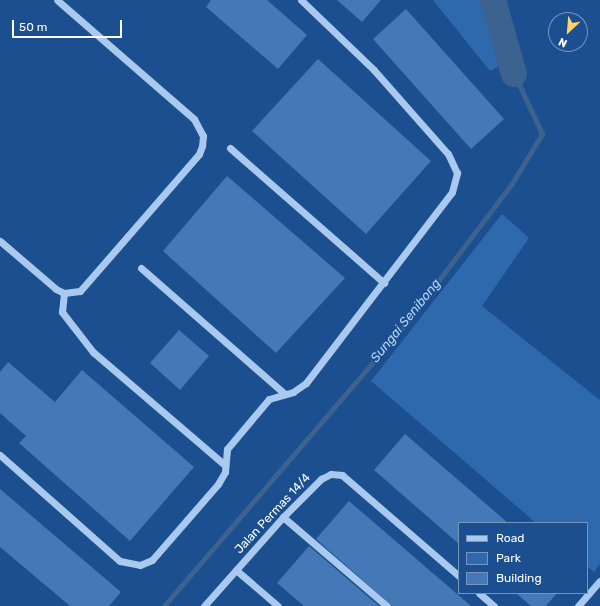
<!DOCTYPE html>
<html>
<head>
<meta charset="utf-8">
<style>
	body { margin:0 }
	#map { position:relative; width:600px; height:606px; overflow:hidden; background:#1b4f8f; font-family:Rubik,sans-serif }
	div>[style] { position:absolute }
	[style*='--x'] { left:calc(var(--x)*1px); top:calc(var(--y)*1px); width:calc(var(--w)*1px); rotate:calc(var(--a)*1deg) }
	.green>* { inset:0; background:#2e69ad }
	.stream>* { height:4.5px; margin:-2.25px; padding:0 2.25px; transform-origin:2.25px; border-radius:2.25px; background:#3c6290 }
	.river>* { height:26px; margin:-13px; padding:0 13px; transform-origin:13px; border-radius:13px; background:#3c6290 }
	.building>* { inset:0; background:#4478b7 }
	.minor>* { height:7px; margin:-3.5px; padding:0 3.5px; transform-origin:3.5px; border-radius:3.5px; background:#a9c9ee }
	span { translate:-50% -50%; white-space:nowrap; text-align:center; line-height:1.15; -webkit-text-stroke:3.5px #1b4f8f; paint-order:stroke }
	.street-label { font-size:12px; color:#fff }
	.water-label { font-size:13px; color:#b5d3f5; font-style:italic }
	.legend { position:absolute; left:458px; top:522px; width:130px; height:72px; box-sizing:border-box; background:#1b4f8f; border:1px solid #7695bc; margin:0; padding:5px 7px; list-style:none; font-size:12px; color:#fff }
	.legend li { display:flex; align-items:center; gap:8px; height:20px }
	.legend b { width:20px; border:1px solid #7695bc }
	.north { position:absolute; left:548px; top:12px; width:40px; height:40px; box-sizing:border-box; background:#1b4f8f; border:1px solid #7695bc; border-radius:50%; rotate:206deg; font-size:11px; font-weight:700; line-height:16px; text-align:center; color:#fff }
	.north::after { content:''; display:block; margin:auto; width:14px; height:18px; background:#ffd166; clip-path:polygon(50% 0,100% 100%,50% 72%,0 100%) }
	.scale { position:absolute; left:12px; top:20px; width:110px; height:18px; box-sizing:border-box; border:2px solid #fff; border-top:0; padding-left:5px; font-size:12px; line-height:14px; white-space:nowrap; color:#fff; -webkit-text-stroke:3px #1b4f8f; paint-order:stroke }
</style>
</head>
<body>
<div id="map">
	<div class="green">
		<div style="clip-path:polygon(433px 0,482px 0,505px 63px,490px 71px)"></div>
		<div style="clip-path:polygon(502px 214px,529px 238px,482px 306px,600px 400px,600px 564px,594px 572px,587px 566px,587px 523px,536px 523px,371px 381px)"></div>
	</div>
	<div class="stream">
		<div style="--x:164;--y:606;--w:370;--a:-49.4"></div>
		<div style="--x:405;--y:325;--w:176;--a:-52.9"></div>
		<div style="--x:511;--y:185;--w:60;--a:-58.7"></div>
		<div style="--x:542;--y:134;--w:66;--a:-115"></div>
	</div>
	<div class="river">
		<div style="--x:493;--y:0;--w:77;--a:74.2"></div>
	</div>
	<div class="building">
		<div style="clip-path:polygon(211px 0,267px 0,307px 35px,278px 69px,206px 7px)"></div>
		<div style="clip-path:polygon(337px 0,381px 0,362px 22px)"></div>
		<div style="clip-path:polygon(406px 9px,504px 119px,471px 149px,373px 39px)"></div>
		<div style="clip-path:polygon(318px 59px,431px 161px,366px 234px,252px 131px)"></div>
		<div style="clip-path:polygon(227px 176px,345px 278px,276px 353px,163px 251px)"></div>
		<div style="clip-path:polygon(179px 330px,209px 356px,180px 390px,150px 363px)"></div>
		<div style="clip-path:polygon(8px 362px,55px 402px,82px 370px,194px 467px,130px 541px,19px 443px,26px 436px,0 413px,0 372px)"></div>
		<div style="clip-path:polygon(405px 434px,508px 523px,459px 523px,459px 544px,374px 470px)"></div>
		<div style="clip-path:polygon(0 489px,121px 592px,109px 606px,70px 606px,0 547px)"></div>
		<div style="clip-path:polygon(349px 501px,471px 606px,392px 606px,316px 539px)"></div>
		<div style="clip-path:polygon(309px 546px,379px 606px,304px 606px,277px 583px)"></div>
		<div style="clip-path:polygon(516px 593px,557px 593px,546px 606px,531px 606px)"></div>
	</div>
	<div class="minor">
		<div style="--x:230;--y:148;--w:205;--a:41.2"></div>
		<div style="--x:0;--y:241;--w:74;--a:40.6"></div>
		<div style="--x:56;--y:289;--w:9;--a:27"></div>
		<div style="--x:64;--y:293;--w:16;--a:-7"></div>
		<div style="--x:80;--y:291;--w:181;--a:-49"></div>
		<div style="--x:199;--y:154;--w:9;--a:-69"></div>
		<div style="--x:202;--y:146;--w:10;--a:-84"></div>
		<div style="--x:203;--y:136;--w:19;--a:-118"></div>
		<div style="--x:194;--y:119;--w:181;--a:-139"></div>
		<div style="--x:141;--y:268;--w:191;--a:41.2"></div>
		<div style="--x:64;--y:293;--w:19;--a:96"></div>
		<div style="--x:62;--y:312;--w:51;--a:52.2"></div>
		<div style="--x:93;--y:352;--w:174;--a:40.6"></div>
		<div style="--x:0;--y:455;--w:160;--a:41.5"></div>
		<div style="--x:120;--y:561;--w:20;--a:11"></div>
		<div style="--x:140;--y:565;--w:13;--a:-23"></div>
		<div style="--x:152;--y:560;--w:101;--a:-49"></div>
		<div style="--x:218;--y:484;--w:14;--a:-60"></div>
		<div style="--x:225;--y:472;--w:23;--a:-85"></div>
		<div style="--x:227;--y:449;--w:65;--a:-50"></div>
		<div style="--x:269;--y:399;--w:25;--a:-16"></div>
		<div style="--x:293;--y:392;--w:16;--a:-35"></div>
		<div style="--x:306;--y:383;--w:240;--a:-52.6"></div>
		<div style="--x:452;--y:192;--w:20;--a:-75"></div>
		<div style="--x:457;--y:173;--w:21;--a:-115"></div>
		<div style="--x:448;--y:154;--w:112;--a:-131.4"></div>
		<div style="--x:374;--y:70;--w:101;--a:-136.2"></div>
		<div style="--x:283;--y:517;--w:137;--a:40.6"></div>
		<div style="--x:236;--y:570;--w:55;--a:40.6"></div>
		<div style="--x:479;--y:593;--w:20;--a:41"></div>
		<div style="--x:204;--y:606;--w:119;--a:-48.4"></div>
		<div style="--x:283;--y:517;--w:54;--a:-45"></div>
		<div style="--x:321;--y:479;--w:11;--a:-27"></div>
		<div style="--x:331;--y:474;--w:11;--a:5"></div>
		<div style="--x:342;--y:475;--w:155;--a:40.8"></div>
		<div style="--x:578;--y:606;--w:33;--a:-49"></div>
	</div>
	<div class="street-label">
		<span style="left:273px;top:514px;rotate:-47deg">Jalan Permas 14/4</span>
	</div>
	<div class="water-label">
		<span style="left:406px;top:321px;rotate:-51deg">Sungai Senibong</span>
	</div>
	<ul class="legend">
	<li><b style="height:5px;background:#a9c9ee"></b>Road</li>
	<li><b style="height:11px;background:#2e69ad"></b>Park</li>
	<li><b style="height:11px;background:#4478b7"></b>Building</li>
	</ul>
	<div class="north">N</div>
	<div class="scale">50 m</div>
</div>
</body>
</html>
